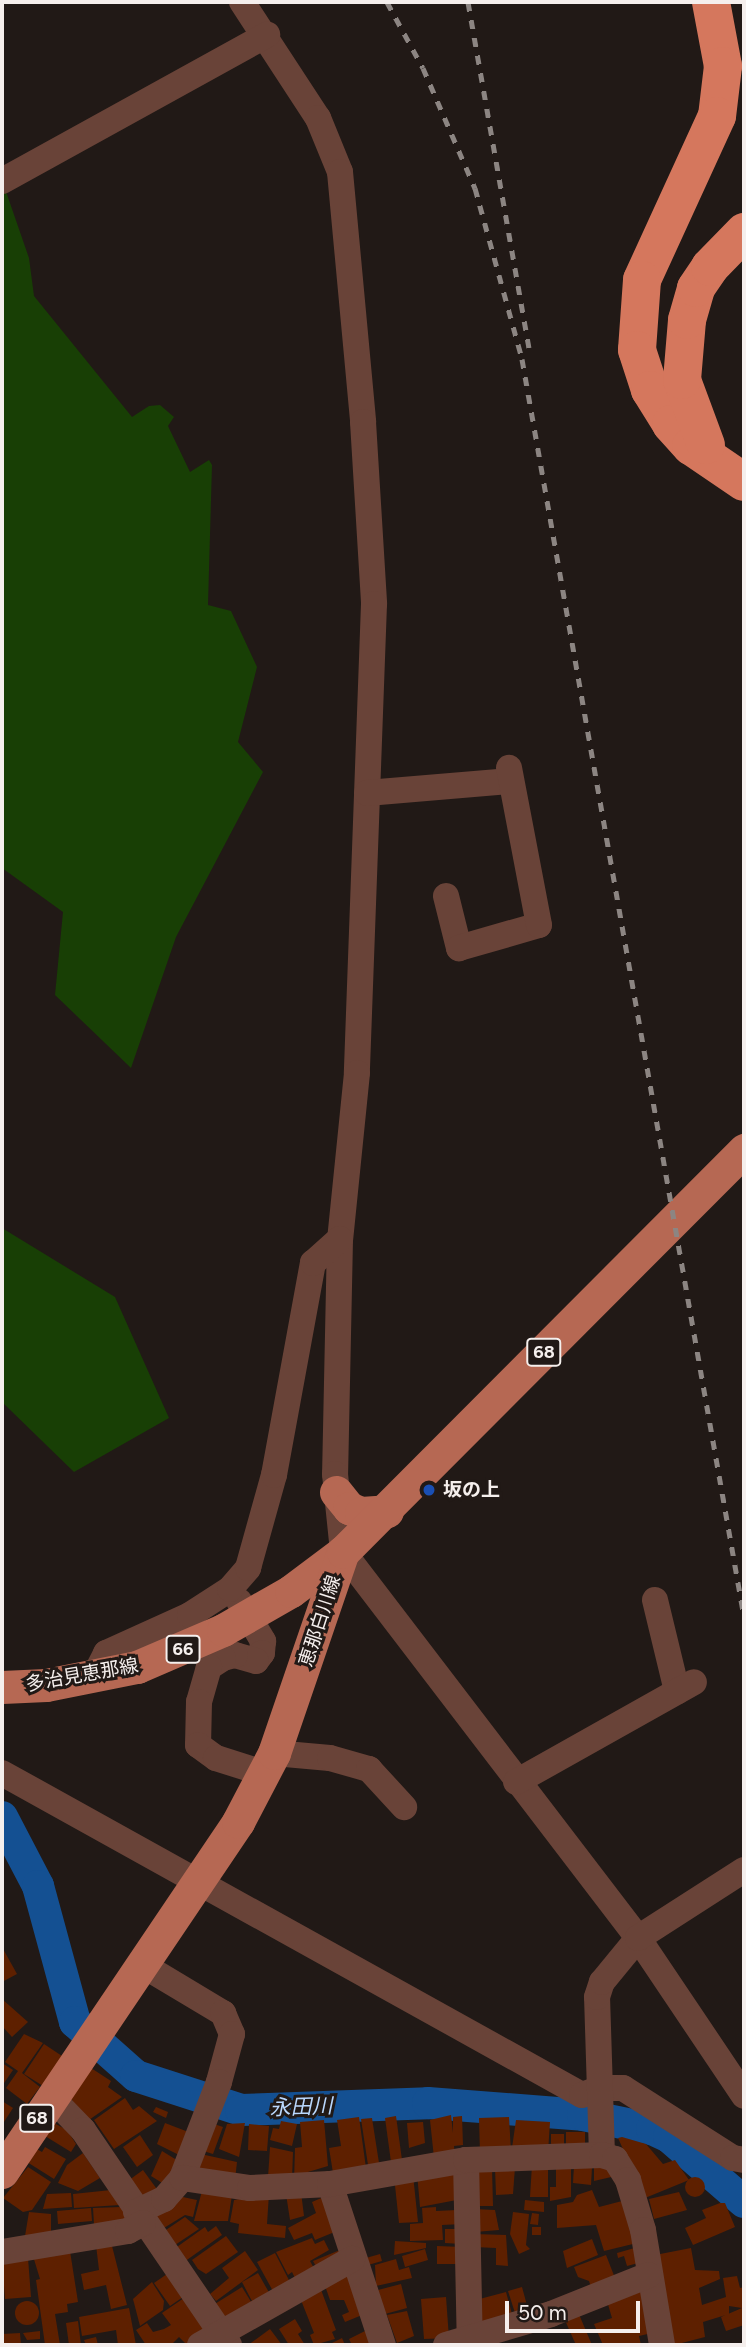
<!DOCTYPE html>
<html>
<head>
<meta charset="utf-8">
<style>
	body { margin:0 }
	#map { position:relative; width:746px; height:2347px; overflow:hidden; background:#211916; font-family:Figtree,"Noto Sans JP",sans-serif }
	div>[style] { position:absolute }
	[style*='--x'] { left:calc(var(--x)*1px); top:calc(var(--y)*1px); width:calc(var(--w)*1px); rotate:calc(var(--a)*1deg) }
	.green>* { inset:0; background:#183f05 }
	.river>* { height:32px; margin:-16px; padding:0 16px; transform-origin:16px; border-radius:16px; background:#145092 }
	.building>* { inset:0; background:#5e2000 }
	.round { border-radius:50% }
	.minor>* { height:26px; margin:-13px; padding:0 13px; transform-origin:13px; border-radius:13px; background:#694338 }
	.major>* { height:33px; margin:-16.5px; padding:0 16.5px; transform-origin:16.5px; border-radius:16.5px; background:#b66853 }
	.highway>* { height:38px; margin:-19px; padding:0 19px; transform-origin:19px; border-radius:19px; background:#d5775d }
	.rail>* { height:5px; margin-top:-2.5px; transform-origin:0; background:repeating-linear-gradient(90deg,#8c8582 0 9px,transparent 0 18px) }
	.dots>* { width:19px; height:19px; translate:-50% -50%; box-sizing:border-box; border:4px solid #211916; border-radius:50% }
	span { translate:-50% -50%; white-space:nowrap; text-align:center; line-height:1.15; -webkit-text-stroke:6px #211916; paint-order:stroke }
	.shield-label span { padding:2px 5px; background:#211916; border:2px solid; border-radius:5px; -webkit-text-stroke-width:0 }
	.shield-label { font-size:18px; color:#f5efed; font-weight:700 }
	.poi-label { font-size:19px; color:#f5efed; font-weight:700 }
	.left { translate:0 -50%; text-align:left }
	.street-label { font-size:19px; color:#f5efed }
	.water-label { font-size:21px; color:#bad8fe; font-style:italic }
	.frame { position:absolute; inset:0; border:4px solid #f5efed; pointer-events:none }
	.scale { position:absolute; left:505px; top:2301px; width:135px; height:32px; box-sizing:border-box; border:4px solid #f5efed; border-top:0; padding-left:9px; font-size:21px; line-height:24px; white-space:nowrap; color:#f5efed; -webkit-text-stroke:5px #211916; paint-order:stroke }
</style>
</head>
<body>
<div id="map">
	<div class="green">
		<div style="clip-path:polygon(2px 180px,29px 258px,34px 296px,132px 417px,149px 406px,160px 405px,174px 417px,168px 426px,190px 472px,209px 460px,212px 465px,208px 605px,231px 611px,257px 667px,238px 742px,263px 772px,176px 937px,131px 1068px,55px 995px,63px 912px,2px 868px)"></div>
		<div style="clip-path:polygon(2px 1228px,115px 1297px,169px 1418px,74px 1472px,2px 1402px)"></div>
	</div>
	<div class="river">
		<div style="--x:2;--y:1817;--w:78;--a:62.4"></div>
		<div style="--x:38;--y:1886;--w:141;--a:74.8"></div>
		<div style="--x:75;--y:2022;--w:81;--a:41.5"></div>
		<div style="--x:136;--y:2076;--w:110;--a:17.9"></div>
		<div style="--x:241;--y:2110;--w:187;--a:-2.1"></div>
		<div style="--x:428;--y:2103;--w:155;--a:4.4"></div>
		<div style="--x:583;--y:2115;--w:70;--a:11.5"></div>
		<div style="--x:652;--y:2129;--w:19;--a:25"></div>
		<div style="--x:669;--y:2137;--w:99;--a:40.9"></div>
	</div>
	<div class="building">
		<div style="clip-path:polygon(2px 1947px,17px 1974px,2px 1982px)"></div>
		<div style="clip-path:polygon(2px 1999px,28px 2022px,12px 2037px,2px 2026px)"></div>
		<div style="clip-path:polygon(24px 2034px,43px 2043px,22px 2073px,40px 2087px,27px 2104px,6px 2088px,18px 2071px,5px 2062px)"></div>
		<div style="clip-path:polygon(44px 2044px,62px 2056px,43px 2086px,24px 2074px)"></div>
		<div style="clip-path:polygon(2px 2063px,13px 2070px,2px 2086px)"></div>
		<div style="clip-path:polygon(91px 2068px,111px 2081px,108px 2087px,122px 2097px,86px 2122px,70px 2097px)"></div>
		<div style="clip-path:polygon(125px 2098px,133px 2110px,139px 2106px,157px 2121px,114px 2149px,94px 2120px)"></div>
		<div style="clip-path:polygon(2px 2101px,13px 2108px,2px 2125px)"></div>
		<div style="clip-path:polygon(156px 2107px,168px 2112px,166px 2118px,153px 2112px)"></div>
		<div style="clip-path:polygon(451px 2115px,453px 2133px,453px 2117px,462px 2116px,463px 2145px,454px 2146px,455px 2156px,434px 2158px,430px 2120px)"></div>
		<div style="clip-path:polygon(396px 2116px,402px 2160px,391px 2162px,385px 2118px)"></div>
		<div style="clip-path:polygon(359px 2117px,366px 2168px,333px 2173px,329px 2148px,341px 2146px,337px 2120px)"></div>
		<div style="clip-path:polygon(509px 2117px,511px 2152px,480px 2154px,479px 2118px)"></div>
		<div style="clip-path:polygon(372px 2118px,379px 2163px,368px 2165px,361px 2119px)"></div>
		<div style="clip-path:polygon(324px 2120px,328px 2166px,308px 2172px,309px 2180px,294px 2181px,295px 2148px,302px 2147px,300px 2122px)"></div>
		<div style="clip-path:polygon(516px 2120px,550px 2122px,548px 2152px,512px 2148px)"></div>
		<div style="clip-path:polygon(281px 2121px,297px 2124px,292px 2146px,270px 2140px,273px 2128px,279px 2129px)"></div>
		<div style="clip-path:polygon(52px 2122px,67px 2130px,76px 2144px,71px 2152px,45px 2136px)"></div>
		<div style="clip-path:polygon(208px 2122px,223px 2127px,213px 2154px,200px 2150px)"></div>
		<div style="clip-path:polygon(423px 2122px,425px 2143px,409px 2148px,407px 2123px)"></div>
		<div style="clip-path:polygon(165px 2123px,191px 2133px,181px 2156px,157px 2144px)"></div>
		<div style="clip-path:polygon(245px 2123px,239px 2157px,219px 2149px,227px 2124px)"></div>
		<div style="clip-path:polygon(249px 2124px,269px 2126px,267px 2151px,248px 2150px)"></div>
		<div style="clip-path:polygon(566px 2132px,585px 2132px,585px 2151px,566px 2151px)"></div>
		<div style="clip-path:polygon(551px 2134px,564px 2134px,564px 2151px,551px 2151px)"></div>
		<div style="clip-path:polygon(140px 2135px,153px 2155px,137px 2167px,123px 2147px)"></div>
		<div style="clip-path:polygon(622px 2137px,646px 2144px,663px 2164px,675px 2160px,689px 2180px,645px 2198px,618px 2138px)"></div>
		<div style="clip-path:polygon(45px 2147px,66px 2159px,54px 2179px,27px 2162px,35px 2148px,42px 2152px)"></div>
		<div style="clip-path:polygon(270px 2147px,293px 2152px,292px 2179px,268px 2178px)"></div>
		<div style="clip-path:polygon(162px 2151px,180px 2162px,167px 2186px,151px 2176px)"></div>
		<div style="clip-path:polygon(83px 2153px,100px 2178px,78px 2191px,58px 2183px,67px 2165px)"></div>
		<div style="clip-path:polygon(196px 2153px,237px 2162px,235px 2180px,193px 2175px)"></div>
		<div style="clip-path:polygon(556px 2164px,571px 2164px,571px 2197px,550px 2201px,550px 2187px,556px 2187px)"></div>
		<div style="clip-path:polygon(532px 2165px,548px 2165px,548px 2197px,530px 2197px)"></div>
		<div style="clip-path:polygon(574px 2165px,592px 2167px,591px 2185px,573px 2183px)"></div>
		<div style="clip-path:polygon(611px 2166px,620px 2175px,594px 2181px,594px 2167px)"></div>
		<div style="clip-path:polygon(28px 2167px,51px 2182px,32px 2210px,23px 2212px,3px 2198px)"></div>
		<div style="clip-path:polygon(515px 2167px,513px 2194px,496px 2195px,495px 2168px)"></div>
		<div style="clip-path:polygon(492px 2168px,493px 2206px,472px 2206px,470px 2169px)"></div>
		<div style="clip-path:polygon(459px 2169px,462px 2199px,420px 2207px,417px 2173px)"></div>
		<div style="clip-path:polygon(143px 2170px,159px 2192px,147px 2200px,125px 2183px)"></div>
		<div style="clip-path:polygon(413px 2175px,418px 2222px,399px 2223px,394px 2176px)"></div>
		<div class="round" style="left:685px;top:2177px;width:20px;height:20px"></div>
		<div style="clip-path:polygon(203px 2187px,232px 2195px,228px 2221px,194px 2221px)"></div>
		<div style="clip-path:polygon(111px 2190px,120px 2205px,74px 2208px,73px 2194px)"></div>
		<div style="clip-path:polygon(592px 2190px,599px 2207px,626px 2200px,637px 2243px,604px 2251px,596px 2225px,557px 2228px,557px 2205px,573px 2202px,577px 2195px)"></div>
		<div style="clip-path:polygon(301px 2192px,304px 2216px,290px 2220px,286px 2194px)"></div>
		<div style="clip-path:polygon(679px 2192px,687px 2210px,654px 2219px,649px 2199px)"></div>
		<div style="clip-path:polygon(71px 2193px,72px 2207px,43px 2209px,47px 2194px)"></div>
		<div style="clip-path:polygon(269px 2194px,267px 2224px,286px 2226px,285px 2238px,238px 2233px,239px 2224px,230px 2222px,234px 2200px)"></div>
		<div style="clip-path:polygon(178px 2196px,197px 2200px,193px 2217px,185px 2215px,159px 2231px,150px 2218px)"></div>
		<div style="clip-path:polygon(326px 2196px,337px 2231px,315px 2240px,312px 2233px,294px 2240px,288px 2228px,316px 2213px,312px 2202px)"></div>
		<div style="clip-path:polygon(525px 2200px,544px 2202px,544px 2212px,524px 2210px)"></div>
		<div style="clip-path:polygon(720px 2203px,725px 2203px,735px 2227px,693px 2245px,685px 2228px,706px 2218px,702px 2210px)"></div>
		<div style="clip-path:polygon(121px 2207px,131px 2223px,94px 2224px,93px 2208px)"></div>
		<div style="clip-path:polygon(436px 2207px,436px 2211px,457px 2210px,463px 2224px,442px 2225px,443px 2240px,410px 2241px,410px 2224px,423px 2223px,422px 2208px)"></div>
		<div style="clip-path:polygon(91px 2208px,92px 2221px,58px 2224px,57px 2211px)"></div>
		<div style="clip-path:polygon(473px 2209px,495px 2210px,499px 2230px,475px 2232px)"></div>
		<div style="clip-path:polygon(29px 2212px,51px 2214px,51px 2236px,25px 2236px)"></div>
		<div style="clip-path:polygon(513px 2212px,529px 2214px,526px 2245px,530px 2249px,519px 2254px,510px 2234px)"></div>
		<div style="clip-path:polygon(532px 2213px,539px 2214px,538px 2225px,530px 2224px)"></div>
		<div style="clip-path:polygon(185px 2217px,199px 2229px,172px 2247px,160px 2234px)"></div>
		<div style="clip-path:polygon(216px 2226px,222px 2235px,184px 2262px,174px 2249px,205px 2227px,208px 2232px)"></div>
		<div style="clip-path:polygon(532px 2227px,541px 2227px,541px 2235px,532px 2235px)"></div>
		<div style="clip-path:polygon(445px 2229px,461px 2229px,461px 2244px,445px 2243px)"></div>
		<div style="clip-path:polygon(474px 2234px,506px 2235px,508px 2266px,496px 2265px,496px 2248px,474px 2247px)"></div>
		<div style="clip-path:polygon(226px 2236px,238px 2252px,206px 2274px,198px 2269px,192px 2260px)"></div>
		<div style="clip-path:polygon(312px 2238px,315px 2244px,324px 2240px,329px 2250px,310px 2261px,316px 2272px,297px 2282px,292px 2272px,288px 2275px,276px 2252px)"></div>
		<div style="clip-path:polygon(592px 2239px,598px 2255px,567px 2268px,563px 2251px)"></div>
		<div style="clip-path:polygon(395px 2241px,426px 2243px,426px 2248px,394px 2255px)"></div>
		<div style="clip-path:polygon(111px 2242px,127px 2305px,111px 2309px,106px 2285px,84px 2290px,81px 2274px,99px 2270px,96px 2245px)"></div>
		<div style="clip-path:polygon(437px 2246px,462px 2247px,462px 2264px,437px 2264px)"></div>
		<div style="clip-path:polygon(638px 2247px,642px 2262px,627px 2266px,624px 2256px,618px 2258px,617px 2253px)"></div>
		<div style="clip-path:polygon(691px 2248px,695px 2270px,719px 2271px,720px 2279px,699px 2288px,702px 2305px,726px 2297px,723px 2278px,737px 2276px,740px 2288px,744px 2287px,744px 2325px,726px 2331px,721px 2317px,742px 2308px,729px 2306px,729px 2314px,703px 2322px,705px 2337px,674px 2345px,655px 2255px)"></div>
		<div style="clip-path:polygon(425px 2249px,428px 2260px,405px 2267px,402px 2256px)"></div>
		<div style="clip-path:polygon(340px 2250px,343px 2256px,318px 2270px,313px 2261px)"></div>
		<div style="clip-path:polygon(70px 2251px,78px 2302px,67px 2304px,68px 2312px,55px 2314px,60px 2345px,45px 2345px,36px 2280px,40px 2279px,33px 2256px)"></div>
		<div style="clip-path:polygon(245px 2251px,258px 2270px,216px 2301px,210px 2294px,229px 2278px,222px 2268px)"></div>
		<div style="clip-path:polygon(275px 2253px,291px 2284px,274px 2293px,257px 2262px)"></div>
		<div style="clip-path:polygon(380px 2254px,382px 2261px,368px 2265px,366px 2258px)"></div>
		<div style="clip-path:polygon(606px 2255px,615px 2278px,591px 2287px,589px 2281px,578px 2277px,574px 2267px)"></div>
		<div style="clip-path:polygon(28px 2258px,31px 2297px,5px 2299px,2px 2261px)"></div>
		<div style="clip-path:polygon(396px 2259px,399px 2270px,409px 2267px,412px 2278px,376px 2286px,375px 2265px)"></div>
		<div style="clip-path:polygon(349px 2270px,367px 2313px,345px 2322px,342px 2315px,349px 2312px,344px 2300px,330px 2300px,324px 2283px)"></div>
		<div style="clip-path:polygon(258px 2273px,271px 2296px,254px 2305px,242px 2282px)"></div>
		<div style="clip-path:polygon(167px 2274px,183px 2297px,170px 2306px,154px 2283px)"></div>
		<div style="clip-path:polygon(152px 2282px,164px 2301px,163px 2310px,140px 2326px,133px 2299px)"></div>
		<div style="clip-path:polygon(401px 2284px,407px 2308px,385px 2314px,378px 2290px)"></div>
		<div style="clip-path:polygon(242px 2287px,253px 2305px,220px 2323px,210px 2307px)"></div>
		<div style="clip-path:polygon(320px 2287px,336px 2330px,332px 2332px,335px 2339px,314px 2345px,310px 2335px,314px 2333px,299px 2295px)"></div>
		<div style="clip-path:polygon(522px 2287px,528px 2309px,515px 2313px,508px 2291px)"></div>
		<div style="clip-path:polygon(642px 2288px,652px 2333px,639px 2336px,641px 2345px,603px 2345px,594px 2324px,612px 2318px,607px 2301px)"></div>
		<div style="clip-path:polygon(506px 2292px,512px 2314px,473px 2324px,472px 2301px)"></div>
		<div style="clip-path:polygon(446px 2297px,449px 2338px,424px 2339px,421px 2299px)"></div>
		<div style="clip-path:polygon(184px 2298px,208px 2331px,187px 2345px,179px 2337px,171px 2345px,146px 2345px,136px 2330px,147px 2323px,153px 2332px,164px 2329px,171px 2325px,162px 2313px)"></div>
		<div class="round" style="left:15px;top:2301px;width:24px;height:24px"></div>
		<div style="clip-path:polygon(129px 2308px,136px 2345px,118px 2345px,116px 2330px,82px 2336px,79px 2317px)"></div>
		<div style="clip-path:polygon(407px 2311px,414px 2336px,397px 2343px,387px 2315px)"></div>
		<div style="clip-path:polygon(578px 2312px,592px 2345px,576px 2345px,564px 2318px)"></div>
		<div style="clip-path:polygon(295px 2319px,302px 2331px,298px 2334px,305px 2345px,289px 2345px,279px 2329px)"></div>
		<div style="clip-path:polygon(78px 2321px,81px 2345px,69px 2345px,66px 2323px)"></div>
		<div style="clip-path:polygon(371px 2328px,377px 2345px,352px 2345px,349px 2339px)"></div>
		<div style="clip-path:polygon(270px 2329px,282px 2345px,248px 2345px)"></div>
		<div style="clip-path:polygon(40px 2331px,40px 2339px,27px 2340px,23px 2333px)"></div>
		<div style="clip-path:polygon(20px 2333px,21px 2345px,2px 2345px,2px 2334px)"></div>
		<div style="clip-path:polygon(96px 2337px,98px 2345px,86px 2345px,84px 2340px)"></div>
		<div style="clip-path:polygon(342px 2338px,345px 2345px,328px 2345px)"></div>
	</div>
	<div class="minor">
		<div style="--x:242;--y:2;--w:139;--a:56.8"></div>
		<div style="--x:318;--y:118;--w:58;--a:67.8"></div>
		<div style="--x:340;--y:172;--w:251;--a:84.7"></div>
		<div style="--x:363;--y:422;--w:182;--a:86.5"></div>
		<div style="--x:374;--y:604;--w:469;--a:92.1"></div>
		<div style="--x:357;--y:1073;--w:167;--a:95.8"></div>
		<div style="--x:340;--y:1239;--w:235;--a:91.2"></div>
		<div style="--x:335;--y:1474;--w:78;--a:84.1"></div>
		<div style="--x:343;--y:1552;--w:486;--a:52.6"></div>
		<div style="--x:638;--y:1938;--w:190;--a:56.1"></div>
		<div style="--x:2;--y:181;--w:303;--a:-28.9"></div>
		<div style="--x:367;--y:793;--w:144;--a:-4.8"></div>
		<div style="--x:446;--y:896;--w:54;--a:76"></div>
		<div style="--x:459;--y:948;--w:83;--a:-16"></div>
		<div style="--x:539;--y:925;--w:160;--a:-100.8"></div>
		<div style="--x:655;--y:1600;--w:94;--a:76.4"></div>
		<div style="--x:239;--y:1601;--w:47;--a:59"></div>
		<div style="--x:263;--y:1641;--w:12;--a:95"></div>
		<div style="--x:262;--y:1653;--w:10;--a:127"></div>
		<div style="--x:256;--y:1661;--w:22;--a:-164"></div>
		<div style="--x:235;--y:1655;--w:12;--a:166"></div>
		<div style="--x:223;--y:1658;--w:17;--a:147"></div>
		<div style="--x:209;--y:1667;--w:36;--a:106"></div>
		<div style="--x:199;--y:1702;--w:43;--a:91.3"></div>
		<div style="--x:198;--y:1745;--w:22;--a:36"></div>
		<div style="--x:216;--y:1758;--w:49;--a:17.7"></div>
		<div style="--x:94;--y:1677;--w:27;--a:-63"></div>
		<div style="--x:106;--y:1653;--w:92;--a:-24.3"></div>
		<div style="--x:190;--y:1615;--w:48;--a:-33"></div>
		<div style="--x:230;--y:1589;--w:28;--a:-49"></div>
		<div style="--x:248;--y:1568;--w:97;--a:-74.4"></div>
		<div style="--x:274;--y:1475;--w:216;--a:-79.6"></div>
		<div style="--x:313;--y:1263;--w:36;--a:-42"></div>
		<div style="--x:274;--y:1753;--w:56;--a:5.1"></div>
		<div style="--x:330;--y:1758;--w:41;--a:15.8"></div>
		<div style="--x:369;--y:1769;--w:52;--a:47.4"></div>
		<div style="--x:2;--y:1773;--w:663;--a:29.04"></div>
		<div style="--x:582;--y:2095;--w:20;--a:-20"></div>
		<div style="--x:601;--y:2088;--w:22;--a:0"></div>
		<div style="--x:623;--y:2088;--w:130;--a:32.5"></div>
		<div style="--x:733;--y:2158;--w:11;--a:10"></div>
		<div style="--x:516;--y:1782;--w:204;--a:-29.3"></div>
		<div style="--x:141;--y:1964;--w:96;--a:30.9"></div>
		<div style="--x:223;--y:2013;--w:23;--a:67"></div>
		<div style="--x:232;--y:2034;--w:50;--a:105.2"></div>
		<div style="--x:219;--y:2082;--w:103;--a:111.1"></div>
		<div style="--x:51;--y:2097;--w:46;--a:45.9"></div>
		<div style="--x:83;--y:2130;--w:260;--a:55.8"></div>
		<div style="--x:602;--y:2155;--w:158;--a:-91.8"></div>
		<div style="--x:597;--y:1997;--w:16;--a:-72"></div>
		<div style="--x:602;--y:1982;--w:57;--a:-50.7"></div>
		<div style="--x:638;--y:1938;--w:126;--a:-32.7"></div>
		<div style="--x:466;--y:2160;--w:185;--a:88.8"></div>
		<div style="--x:330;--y:2184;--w:169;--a:71.8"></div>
		<div style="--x:136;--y:2212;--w:31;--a:-25"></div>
		<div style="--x:164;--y:2199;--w:28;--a:-49"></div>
		<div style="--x:182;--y:2178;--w:69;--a:8.4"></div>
		<div style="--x:250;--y:2188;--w:80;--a:-2.9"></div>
		<div style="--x:330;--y:2184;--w:138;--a:-10"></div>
		<div style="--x:466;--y:2160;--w:136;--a:-2.1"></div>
		<div style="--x:602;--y:2155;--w:14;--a:17"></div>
		<div style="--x:615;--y:2159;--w:25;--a:58"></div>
		<div style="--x:628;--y:2180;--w:52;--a:73.3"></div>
		<div style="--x:643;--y:2230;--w:117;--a:80.6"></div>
		<div style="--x:2;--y:2252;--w:128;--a:-9.5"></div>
		<div style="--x:128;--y:2231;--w:17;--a:-28"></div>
		<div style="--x:200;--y:2345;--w:175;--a:-29.5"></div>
		<div style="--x:446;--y:2345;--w:109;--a:-16.4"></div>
		<div style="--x:551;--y:2314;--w:105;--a:-21.7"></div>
	</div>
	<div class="major">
		<div style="--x:336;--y:1492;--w:21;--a:51"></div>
		<div style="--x:349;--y:1508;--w:13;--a:23"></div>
		<div style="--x:361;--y:1513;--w:26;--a:-4"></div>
		<div style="--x:2;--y:1687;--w:44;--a:-2.6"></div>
		<div style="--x:46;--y:1685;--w:93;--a:-11.2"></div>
		<div style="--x:137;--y:1667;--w:94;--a:-23.3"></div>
		<div style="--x:223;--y:1630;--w:78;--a:-29.8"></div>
		<div style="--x:291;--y:1591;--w:65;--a:-36.9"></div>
		<div style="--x:2;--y:2172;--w:422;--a:-56"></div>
		<div style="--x:238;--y:1822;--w:78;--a:-62.4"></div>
		<div style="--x:274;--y:1753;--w:213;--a:-71.1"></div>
		<div style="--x:343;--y:1552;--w:568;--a:-45.07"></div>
	</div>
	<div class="highway">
		<div style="--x:711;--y:2;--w:65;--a:79.4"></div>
		<div style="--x:723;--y:66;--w:50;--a:96.8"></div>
		<div style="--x:717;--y:116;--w:180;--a:114.6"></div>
		<div style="--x:642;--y:280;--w:70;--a:94.1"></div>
		<div style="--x:637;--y:350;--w:42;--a:72"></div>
		<div style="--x:650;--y:390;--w:40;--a:58"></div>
		<div style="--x:671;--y:424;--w:30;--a:48"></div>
		<div style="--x:691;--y:446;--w:64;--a:34.2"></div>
		<div style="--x:706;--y:445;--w:69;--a:-110.3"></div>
		<div style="--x:682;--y:380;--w:60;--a:-85.2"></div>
		<div style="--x:687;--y:320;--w:33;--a:-74"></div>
		<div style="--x:696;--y:288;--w:25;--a:-56"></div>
		<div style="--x:710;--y:267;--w:49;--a:-45.8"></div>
	</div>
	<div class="rail">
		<div style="--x:387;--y:2;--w:75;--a:61.4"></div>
		<div style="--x:423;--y:68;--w:131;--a:66.6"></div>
		<div style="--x:475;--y:188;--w:177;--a:74.6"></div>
		<div style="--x:522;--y:359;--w:1277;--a:79.99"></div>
		<div style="--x:468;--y:2;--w:351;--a:80"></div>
	</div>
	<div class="dots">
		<div style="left:429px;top:1490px;background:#1a4fb4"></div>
	</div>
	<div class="shield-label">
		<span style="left:544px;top:1352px">68</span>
		<span style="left:183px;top:1649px">66</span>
		<span style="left:37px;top:2118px">68</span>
	</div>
	<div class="poi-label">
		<span class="left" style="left:443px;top:1490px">坂の上</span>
	</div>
	<div class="street-label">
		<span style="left:320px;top:1621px;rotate:-72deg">恵那白川線</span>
		<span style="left:82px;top:1675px;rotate:-10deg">多治見恵那線</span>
	</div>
	<div class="water-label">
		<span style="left:301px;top:2107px;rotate:-2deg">永田川</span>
	</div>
	<div class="frame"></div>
	<div class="scale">50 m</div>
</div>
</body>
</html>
